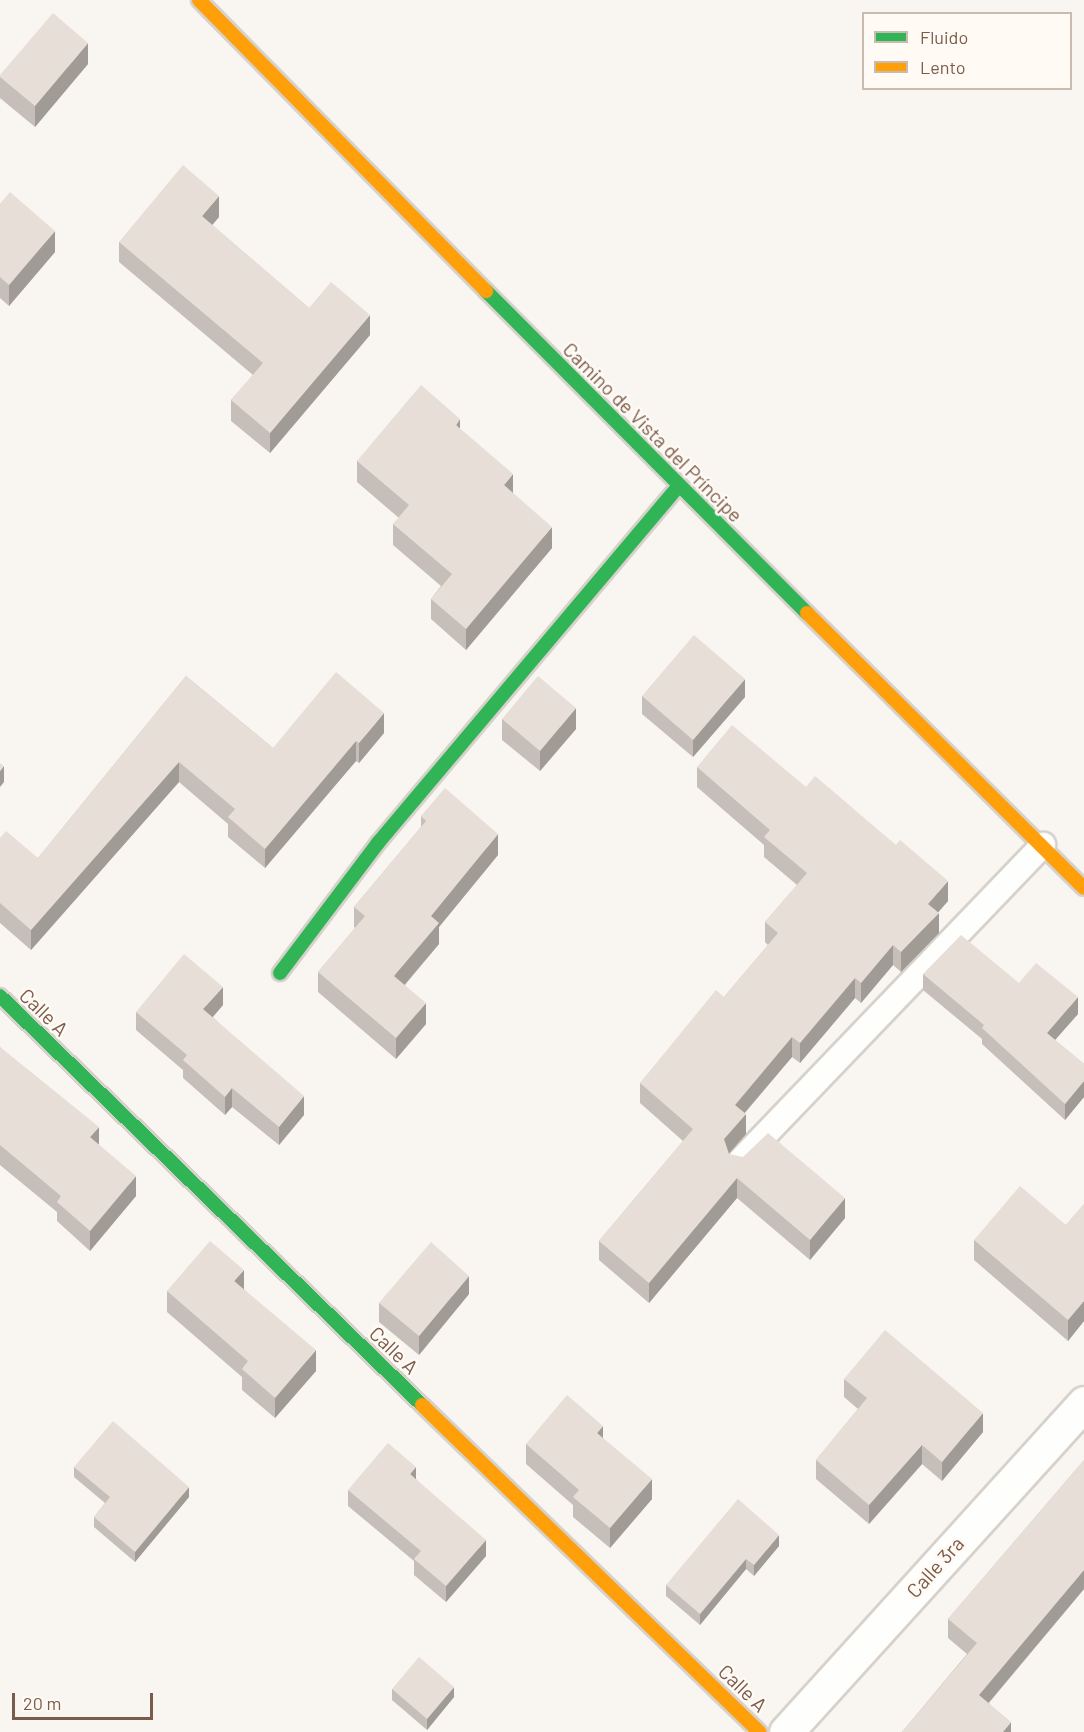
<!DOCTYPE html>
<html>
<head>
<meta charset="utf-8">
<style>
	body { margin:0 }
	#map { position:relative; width:1084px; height:1732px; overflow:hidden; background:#f9f5f0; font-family:Barlow,sans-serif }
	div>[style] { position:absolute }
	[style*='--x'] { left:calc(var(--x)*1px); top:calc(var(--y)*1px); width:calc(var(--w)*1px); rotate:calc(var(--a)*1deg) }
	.roads { filter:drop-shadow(2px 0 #d7d1cb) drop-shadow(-2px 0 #d7d1cb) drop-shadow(0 2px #d7d1cb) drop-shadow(0 -2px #d7d1cb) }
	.lane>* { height:24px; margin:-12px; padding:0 12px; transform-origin:12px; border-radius:12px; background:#fefefd }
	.street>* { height:33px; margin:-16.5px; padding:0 16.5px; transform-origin:16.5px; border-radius:16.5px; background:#fefefd }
	.fast>* { height:14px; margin:-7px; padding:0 7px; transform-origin:7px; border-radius:7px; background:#30b455 }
	.slow>* { height:14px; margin:-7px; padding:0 7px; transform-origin:7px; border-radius:7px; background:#ff9f0a }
	.wall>* { inset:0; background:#c6bfb9 }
	.shaded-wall>* { inset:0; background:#a19b96 }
	.building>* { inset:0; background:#e6ded7 }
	span { translate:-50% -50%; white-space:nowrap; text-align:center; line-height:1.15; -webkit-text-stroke:5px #fffaf3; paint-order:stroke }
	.street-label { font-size:20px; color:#7a5c4d }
	.legend { position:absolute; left:862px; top:12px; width:210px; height:78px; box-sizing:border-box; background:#fffaf3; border:2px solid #cabbb1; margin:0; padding:8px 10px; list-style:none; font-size:18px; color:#7a5c4d }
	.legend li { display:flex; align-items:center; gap:12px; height:30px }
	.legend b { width:30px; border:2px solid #cabbb1 }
	.scale { position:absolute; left:12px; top:1693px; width:141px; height:27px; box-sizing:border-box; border:3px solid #7a5c4d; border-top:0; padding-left:8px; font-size:18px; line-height:21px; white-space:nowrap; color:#7a5c4d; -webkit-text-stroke:4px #fffaf3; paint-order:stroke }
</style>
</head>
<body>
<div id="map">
	<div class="roads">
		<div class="lane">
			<div style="--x:738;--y:1163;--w:441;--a:-46.2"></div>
		</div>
		<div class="street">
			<div style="--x:786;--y:1732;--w:444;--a:-47.8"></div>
		</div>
		<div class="fast">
			<div style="--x:486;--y:291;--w:455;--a:45.1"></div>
			<div style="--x:280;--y:973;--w:163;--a:-53"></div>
			<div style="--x:378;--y:843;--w:467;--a:-49.9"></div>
			<div style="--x:0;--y:996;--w:588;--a:44.1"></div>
		</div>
		<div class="slow">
			<div style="--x:199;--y:0;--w:409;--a:45.4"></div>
			<div style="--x:807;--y:613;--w:390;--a:44.8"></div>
			<div style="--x:422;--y:1405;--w:470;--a:44.1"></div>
		</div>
	</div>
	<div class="wall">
		<div style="clip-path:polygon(88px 64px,35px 127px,0 98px,0 75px)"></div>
		<div style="clip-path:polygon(0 204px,55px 252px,9px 306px,0 298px)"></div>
		<div style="clip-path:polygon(219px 217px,212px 225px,309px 308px,370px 335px,270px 453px,231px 421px,231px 400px,253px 375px,119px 262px,119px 242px)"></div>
		<div style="clip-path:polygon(460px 429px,513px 493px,552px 548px,466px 650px,431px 619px,431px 599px,441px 586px,393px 545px,393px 524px,399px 518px,357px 482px,357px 461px)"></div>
		<div style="clip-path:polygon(186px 676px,273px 748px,384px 733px,359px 763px,356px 761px,265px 868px,228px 837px,228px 824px,179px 782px,31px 950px,0 923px,0 838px,38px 858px)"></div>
		<div style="clip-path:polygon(642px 696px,745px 697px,693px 757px,642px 714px)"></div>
		<div style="clip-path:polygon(502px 719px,576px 729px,540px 771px,502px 740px)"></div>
		<div style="clip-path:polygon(697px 767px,806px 787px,948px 901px,938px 912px,939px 933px,901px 972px,893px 965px,861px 1003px,855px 998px,800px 1063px,792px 1057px,745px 1113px,746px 1134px,729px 1154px,845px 1218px,810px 1260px,737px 1198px,649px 1303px,599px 1260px,599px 1241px,683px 1141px,640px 1103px,640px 1083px,724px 997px,768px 945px,765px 942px,765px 922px,797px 885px,764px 857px,764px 845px,697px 787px)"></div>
		<div style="clip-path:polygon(421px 816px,498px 855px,439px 927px,439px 944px,405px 985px,426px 1024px,396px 1059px,318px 992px,318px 972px,355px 928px,354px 927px,354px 907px,421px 827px)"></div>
		<div style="clip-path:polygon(923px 974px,1019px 983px,1078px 1014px,1055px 1040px,1084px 1064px,1084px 1097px,1065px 1120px,982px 1044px,982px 1039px,923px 990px)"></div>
		<div style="clip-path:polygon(223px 1005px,213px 1017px,304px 1115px,279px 1145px,232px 1107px,225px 1115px,183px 1078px,183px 1070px,136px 1030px,136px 1012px)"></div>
		<div style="clip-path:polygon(0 1047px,99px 1145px,136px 1196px,90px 1251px,57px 1221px,57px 1212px,0 1165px)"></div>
		<div style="clip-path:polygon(1084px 1204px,1084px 1321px,1068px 1341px,974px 1260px,974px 1240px,1066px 1225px)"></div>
		<div style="clip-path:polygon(244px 1289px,316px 1371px,275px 1418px,242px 1390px,242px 1377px,167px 1312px,167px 1291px)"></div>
		<div style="clip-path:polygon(469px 1294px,419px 1355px,379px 1322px,379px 1303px)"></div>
		<div style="clip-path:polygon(844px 1379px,983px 1432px,942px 1481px,922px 1464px,869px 1524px,816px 1479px,816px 1460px,858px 1409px,844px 1397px)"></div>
		<div style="clip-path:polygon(603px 1438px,652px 1499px,610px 1548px,573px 1517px,573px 1505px,526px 1464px,526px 1444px)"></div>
		<div style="clip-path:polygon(1084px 1460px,1084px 1589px,989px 1703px,1011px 1732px,902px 1732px,967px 1654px,948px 1638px,948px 1619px)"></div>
		<div style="clip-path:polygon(74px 1467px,189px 1497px,135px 1562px,94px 1527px,94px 1517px,105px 1503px,74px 1477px)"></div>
		<div style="clip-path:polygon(416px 1479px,486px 1556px,446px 1602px,414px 1575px,414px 1561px,348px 1506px,348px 1490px)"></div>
		<div style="clip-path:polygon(779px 1546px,754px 1576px,746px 1569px,700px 1625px,666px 1596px,666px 1585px)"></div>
		<div style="clip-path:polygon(392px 1689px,454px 1697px,427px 1730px,392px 1700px)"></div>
	</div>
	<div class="shaded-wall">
		<div style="clip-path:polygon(88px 43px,88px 64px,35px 127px,35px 106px)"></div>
		<div style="clip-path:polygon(219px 196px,219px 217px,202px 237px,202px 216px)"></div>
		<div style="clip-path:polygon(55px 231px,55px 252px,9px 306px,9px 285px)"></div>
		<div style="clip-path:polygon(370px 315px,370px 335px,270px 453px,270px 433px)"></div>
		<div style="clip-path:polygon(460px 419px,460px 440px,456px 425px)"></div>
		<div style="clip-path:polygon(513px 474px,513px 495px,504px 485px)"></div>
		<div style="clip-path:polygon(552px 527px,552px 548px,466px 650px,466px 629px)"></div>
		<div style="clip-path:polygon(745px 679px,745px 697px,693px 757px,693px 740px)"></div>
		<div style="clip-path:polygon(576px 708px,576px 729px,540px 771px,540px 751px)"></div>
		<div style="clip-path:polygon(384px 713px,384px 733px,359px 763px,359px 743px)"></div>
		<div style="clip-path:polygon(356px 741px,356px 761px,265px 868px,265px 849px)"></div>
		<div style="clip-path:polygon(179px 762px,179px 782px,31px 950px,31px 930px)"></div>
		<div style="clip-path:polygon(4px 766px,4px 782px,0 787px,0 771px)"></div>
		<div style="clip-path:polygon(498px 834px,498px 855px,439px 927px,439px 944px,394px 997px,394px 976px,431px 916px)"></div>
		<div style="clip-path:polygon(948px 881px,948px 901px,929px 923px,939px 913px,939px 933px,901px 972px,901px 952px,928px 904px)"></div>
		<div style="clip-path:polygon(893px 945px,893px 965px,861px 1003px,861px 983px)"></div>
		<div style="clip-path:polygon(855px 978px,855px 998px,800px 1063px,800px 1043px)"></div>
		<div style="clip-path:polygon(223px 987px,223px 1005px,203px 1028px,203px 1009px)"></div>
		<div style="clip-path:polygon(1078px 997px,1078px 1014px,1047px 1049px,1047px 1033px)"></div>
		<div style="clip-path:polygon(426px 1003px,426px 1024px,396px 1059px,396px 1038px)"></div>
		<div style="clip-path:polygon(792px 1037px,792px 1057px,735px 1124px,735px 1105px)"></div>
		<div style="clip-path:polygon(1084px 1081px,1084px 1097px,1065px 1120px,1065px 1104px)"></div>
		<div style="clip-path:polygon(232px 1088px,232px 1107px,225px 1115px,225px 1097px)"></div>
		<div style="clip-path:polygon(304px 1096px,304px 1115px,279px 1145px,279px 1127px)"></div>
		<div style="clip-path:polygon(746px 1114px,746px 1134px,724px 1159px,724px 1139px)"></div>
		<div style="clip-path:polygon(99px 1127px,99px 1147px,90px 1137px)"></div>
		<div style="clip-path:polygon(136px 1176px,136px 1196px,90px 1251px,90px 1231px)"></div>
		<div style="clip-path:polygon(737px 1178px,737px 1198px,649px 1303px,649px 1283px)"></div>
		<div style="clip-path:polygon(845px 1198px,845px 1218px,810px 1260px,810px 1240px)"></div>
		<div style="clip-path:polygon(244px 1270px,244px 1291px,234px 1281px)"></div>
		<div style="clip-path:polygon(469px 1276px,469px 1294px,419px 1355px,419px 1336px)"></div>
		<div style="clip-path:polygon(1084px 1301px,1084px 1321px,1068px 1341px,1068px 1320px)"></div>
		<div style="clip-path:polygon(316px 1350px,316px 1371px,275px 1418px,275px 1398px)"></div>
		<div style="clip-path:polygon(983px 1413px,983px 1432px,942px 1481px,942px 1462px)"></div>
		<div style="clip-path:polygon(603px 1426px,603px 1447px,597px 1433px)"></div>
		<div style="clip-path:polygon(922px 1445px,922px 1464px,869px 1524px,869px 1505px)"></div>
		<div style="clip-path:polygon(416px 1467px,416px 1483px,410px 1474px)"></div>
		<div style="clip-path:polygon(652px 1479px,652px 1499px,610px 1548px,610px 1528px)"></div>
		<div style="clip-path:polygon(189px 1487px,189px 1497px,135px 1562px,135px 1552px)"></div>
		<div style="clip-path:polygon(779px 1535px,779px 1546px,754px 1576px,754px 1565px)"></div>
		<div style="clip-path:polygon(486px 1540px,486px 1556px,446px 1602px,446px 1586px)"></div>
		<div style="clip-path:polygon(746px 1559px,746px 1569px,700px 1625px,700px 1614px)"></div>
		<div style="clip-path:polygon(1084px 1570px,1084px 1589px,979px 1714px,979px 1695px)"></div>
		<div style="clip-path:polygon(454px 1687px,454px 1697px,427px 1730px,427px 1719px)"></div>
		<div style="clip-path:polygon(1011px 1722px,1011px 1732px,1003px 1732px)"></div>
	</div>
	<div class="building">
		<div style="clip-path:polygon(53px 13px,88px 43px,35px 106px,0 77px,0 75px)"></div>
		<div style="clip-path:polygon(183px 165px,219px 196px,202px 216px,309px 308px,331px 282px,370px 315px,270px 433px,231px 400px,263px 363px,119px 242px)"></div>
		<div style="clip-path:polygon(10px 192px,55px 231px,9px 285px,0 277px,0 204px)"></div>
		<div style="clip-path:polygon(421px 385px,460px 419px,456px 425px,513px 474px,504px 485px,552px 527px,466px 629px,431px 599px,452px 574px,393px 524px,409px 505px,357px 461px)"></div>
		<div style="clip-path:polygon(694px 635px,745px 679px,693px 740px,642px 696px)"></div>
		<div style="clip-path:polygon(336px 672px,384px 713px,359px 743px,356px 741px,265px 849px,228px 817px,235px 809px,179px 762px,31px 930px,0 903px,0 838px,6px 831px,38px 858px,186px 676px,273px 748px)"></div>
		<div style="clip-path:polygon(538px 676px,576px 708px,540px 751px,502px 719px)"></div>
		<div style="clip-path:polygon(732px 725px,806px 787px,815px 776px,896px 845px,900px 840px,948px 881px,928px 904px,939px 913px,901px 952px,893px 945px,861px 983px,855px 978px,800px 1043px,792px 1037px,735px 1105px,746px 1114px,724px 1139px,729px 1154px,743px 1157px,768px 1133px,845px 1198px,810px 1240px,737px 1178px,649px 1283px,599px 1241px,693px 1129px,640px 1083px,716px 990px,724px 997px,778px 933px,765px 922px,807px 873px,764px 837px,770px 830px,697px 767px)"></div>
		<div style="clip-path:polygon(0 763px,4px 766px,0 771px)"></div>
		<div style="clip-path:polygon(445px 788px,498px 834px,431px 916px,439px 923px,394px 976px,426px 1003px,396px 1038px,318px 972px,365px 916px,354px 907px,426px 821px,421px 816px)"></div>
		<div style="clip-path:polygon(961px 935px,1019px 983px,1036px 963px,1078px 997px,1047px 1033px,1084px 1064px,1084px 1081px,1065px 1104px,982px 1028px,984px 1025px,923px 974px)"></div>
		<div style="clip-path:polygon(184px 954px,223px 987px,203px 1009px,304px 1096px,279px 1127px,232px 1088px,225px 1097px,183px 1060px,187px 1055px,136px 1012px)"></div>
		<div style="clip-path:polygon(0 1047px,99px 1127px,90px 1137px,136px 1176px,90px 1231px,57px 1202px,61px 1196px,0 1145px)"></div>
		<div style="clip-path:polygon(1020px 1186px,1066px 1225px,1084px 1204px,1084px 1301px,1068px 1320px,974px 1240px)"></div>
		<div style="clip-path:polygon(210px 1241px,244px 1270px,234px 1281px,316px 1350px,275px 1398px,242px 1369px,248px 1361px,167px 1291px)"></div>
		<div style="clip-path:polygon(431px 1242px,469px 1276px,419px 1336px,379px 1303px)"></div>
		<div style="clip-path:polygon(885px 1330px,983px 1413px,942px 1462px,922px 1445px,869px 1505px,816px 1460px,867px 1398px,844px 1379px)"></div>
		<div style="clip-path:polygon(567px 1395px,603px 1426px,597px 1433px,652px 1479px,610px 1528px,573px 1497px,579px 1490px,526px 1444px)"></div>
		<div style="clip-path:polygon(113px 1421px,189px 1487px,135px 1552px,94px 1517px,110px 1497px,74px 1467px)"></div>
		<div style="clip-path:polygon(388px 1443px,416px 1467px,410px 1474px,486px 1540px,446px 1586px,414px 1559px,421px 1551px,348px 1490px)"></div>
		<div style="clip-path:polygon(1084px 1460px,1084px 1570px,979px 1695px,1011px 1722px,1003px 1732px,902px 1732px,977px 1643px,948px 1619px)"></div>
		<div style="clip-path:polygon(738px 1499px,779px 1535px,754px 1565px,746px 1559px,700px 1614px,666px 1585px)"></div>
		<div style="clip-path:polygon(419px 1657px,454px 1687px,427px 1719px,392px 1689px)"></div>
	</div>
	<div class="street-label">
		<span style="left:653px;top:432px;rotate:45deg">Camino de Vista del Príncipe</span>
		<span style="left:44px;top:1012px;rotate:44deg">Calle A</span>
		<span style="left:394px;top:1350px;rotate:44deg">Calle A</span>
		<span style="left:935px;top:1567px;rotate:-48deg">Calle 3ra</span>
		<span style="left:743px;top:1688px;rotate:44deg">Calle A</span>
	</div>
	<ul class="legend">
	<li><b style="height:8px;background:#30b455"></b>Fluido</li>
	<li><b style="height:8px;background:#ff9f0a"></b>Lento</li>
	</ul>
	<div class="scale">20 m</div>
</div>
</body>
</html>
